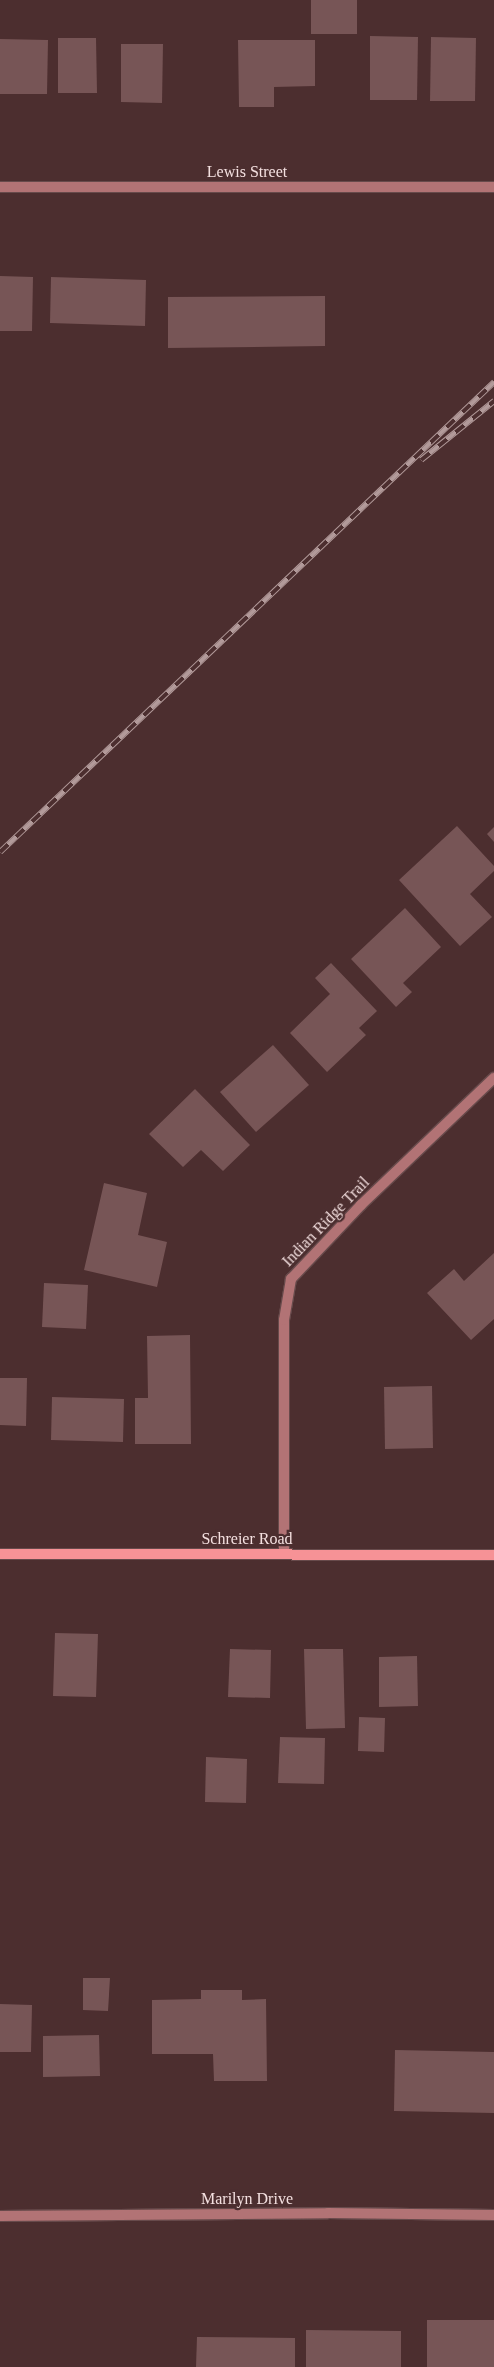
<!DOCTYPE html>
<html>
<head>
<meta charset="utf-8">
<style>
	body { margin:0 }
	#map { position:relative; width:494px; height:2367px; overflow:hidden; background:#4c2e2f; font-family:Georgia,serif }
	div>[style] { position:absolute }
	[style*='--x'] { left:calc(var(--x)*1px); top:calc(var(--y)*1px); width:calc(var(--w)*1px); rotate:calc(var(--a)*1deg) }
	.building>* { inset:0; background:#775556 }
	.roads { filter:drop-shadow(1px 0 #674a4b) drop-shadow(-1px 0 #674a4b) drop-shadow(0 1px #674a4b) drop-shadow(0 -1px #674a4b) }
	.street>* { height:10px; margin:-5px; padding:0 5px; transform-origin:5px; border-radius:5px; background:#b27375 }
	.secondary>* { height:10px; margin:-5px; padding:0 5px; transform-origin:5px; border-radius:5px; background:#f69296 }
	.rail>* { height:5.5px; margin-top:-2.75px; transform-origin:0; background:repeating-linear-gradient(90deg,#4c2e2f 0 11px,#b29a9a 0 22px); box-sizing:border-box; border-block:1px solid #b29a9a }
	span { translate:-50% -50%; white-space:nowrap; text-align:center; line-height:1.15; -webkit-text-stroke:4.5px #4c2e2f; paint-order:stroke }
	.street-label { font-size:16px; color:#f4e0e0 }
</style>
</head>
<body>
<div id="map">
	<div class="building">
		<div style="clip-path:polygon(311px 0,357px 0,357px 34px,311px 34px)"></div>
		<div style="clip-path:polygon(370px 36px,418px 37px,417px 100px,370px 100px)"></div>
		<div style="clip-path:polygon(431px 37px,476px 38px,475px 101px,430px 101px)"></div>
		<div style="clip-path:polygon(58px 38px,96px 38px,97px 93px,58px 93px)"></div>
		<div style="clip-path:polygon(0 39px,48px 40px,47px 94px,0 94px)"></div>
		<div style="clip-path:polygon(238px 40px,315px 40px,315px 86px,274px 87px,274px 107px,239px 107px)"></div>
		<div style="clip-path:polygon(121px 44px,163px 44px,162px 103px,121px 102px)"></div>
		<div style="clip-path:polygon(0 276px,33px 277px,32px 331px,0 331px)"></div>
		<div style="clip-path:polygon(51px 277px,146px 280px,145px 326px,50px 323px)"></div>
		<div style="clip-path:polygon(325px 296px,325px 346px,168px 348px,168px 297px)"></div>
		<div style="clip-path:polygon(457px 826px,494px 866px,494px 871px,470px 894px,492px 917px,460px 946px,399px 880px)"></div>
		<div style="clip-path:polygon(494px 827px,494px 842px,487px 834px)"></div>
		<div style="clip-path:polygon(405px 908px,441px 947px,403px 983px,412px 992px,396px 1007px,351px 959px)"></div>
		<div style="clip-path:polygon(331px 963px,377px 1011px,359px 1028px,366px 1035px,327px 1072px,290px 1033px,330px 994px,315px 978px)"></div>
		<div style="clip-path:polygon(273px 1045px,309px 1085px,256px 1132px,220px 1092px)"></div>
		<div style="clip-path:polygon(195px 1089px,250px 1145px,223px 1171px,201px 1150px,183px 1167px,149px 1134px)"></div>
		<div style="clip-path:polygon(104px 1183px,147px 1193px,138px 1235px,167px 1242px,157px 1287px,84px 1270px)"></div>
		<div style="clip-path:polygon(494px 1253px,494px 1319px,471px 1340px,427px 1293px,454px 1269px,464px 1281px)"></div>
		<div style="clip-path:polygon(44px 1283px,88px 1285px,86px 1329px,42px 1327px)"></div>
		<div style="clip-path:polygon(190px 1335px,191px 1444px,135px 1444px,135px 1398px,148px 1398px,147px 1336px)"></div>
		<div style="clip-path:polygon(0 1378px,27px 1378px,26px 1426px,0 1425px)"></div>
		<div style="clip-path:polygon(432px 1386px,433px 1448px,385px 1449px,384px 1387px)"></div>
		<div style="clip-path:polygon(52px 1397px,124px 1399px,123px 1442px,51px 1440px)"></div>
		<div style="clip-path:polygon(55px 1633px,98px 1634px,96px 1697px,53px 1696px)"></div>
		<div style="clip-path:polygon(230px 1649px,271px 1650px,270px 1698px,228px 1697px)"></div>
		<div style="clip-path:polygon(304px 1649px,343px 1649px,345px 1728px,306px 1729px)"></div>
		<div style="clip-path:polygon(417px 1656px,418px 1706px,379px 1707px,379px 1657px)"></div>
		<div style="clip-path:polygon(359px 1717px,385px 1718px,384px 1752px,358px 1751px)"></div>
		<div style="clip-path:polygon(280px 1737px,325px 1738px,324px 1784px,278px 1783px)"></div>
		<div style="clip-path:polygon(206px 1757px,247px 1759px,246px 1803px,205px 1802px)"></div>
		<div style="clip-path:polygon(83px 1978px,110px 1978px,108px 2011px,83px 2010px)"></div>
		<div style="clip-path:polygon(201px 1990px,242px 1990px,242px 2000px,266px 1999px,267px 2081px,214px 2081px,213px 2054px,152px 2054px,152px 2000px,201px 1999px)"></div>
		<div style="clip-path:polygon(0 2004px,32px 2005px,31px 2052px,0 2052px)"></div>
		<div style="clip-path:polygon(99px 2035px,100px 2076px,43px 2077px,43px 2036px)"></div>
		<div style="clip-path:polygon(395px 2050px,494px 2052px,494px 2113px,394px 2111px)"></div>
		<div style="clip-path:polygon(427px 2320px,494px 2320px,494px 2367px,427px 2367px)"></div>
		<div style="clip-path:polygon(306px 2330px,401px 2331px,401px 2367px,306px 2367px)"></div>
		<div style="clip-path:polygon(197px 2337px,295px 2338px,295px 2367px,196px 2367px)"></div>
	</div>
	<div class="roads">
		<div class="street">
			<div style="--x:0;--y:187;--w:494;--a:0"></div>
			<div style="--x:284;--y:1554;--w:234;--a:-90"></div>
			<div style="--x:284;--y:1320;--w:42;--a:-80.3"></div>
			<div style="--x:291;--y:1279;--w:102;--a:-46.6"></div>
			<div style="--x:361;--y:1205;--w:184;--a:-43.7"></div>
			<div style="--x:0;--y:2216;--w:328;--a:-0.5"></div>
			<div style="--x:328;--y:2213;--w:166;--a:0.7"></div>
		</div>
		<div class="secondary">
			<div style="--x:0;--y:1554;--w:494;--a:0.1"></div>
		</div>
	</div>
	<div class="rail">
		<div style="--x:421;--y:460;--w:94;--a:-38.9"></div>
		<div style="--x:0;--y:852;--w:682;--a:-43.57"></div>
	</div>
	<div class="street-label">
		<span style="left:247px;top:172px">Lewis Street</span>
		<span style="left:326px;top:1222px;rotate:-46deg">Indian Ridge Trail</span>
		<span style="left:247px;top:1539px">Schreier Road</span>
		<span style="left:247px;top:2199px">Marilyn Drive</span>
	</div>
</div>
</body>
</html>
